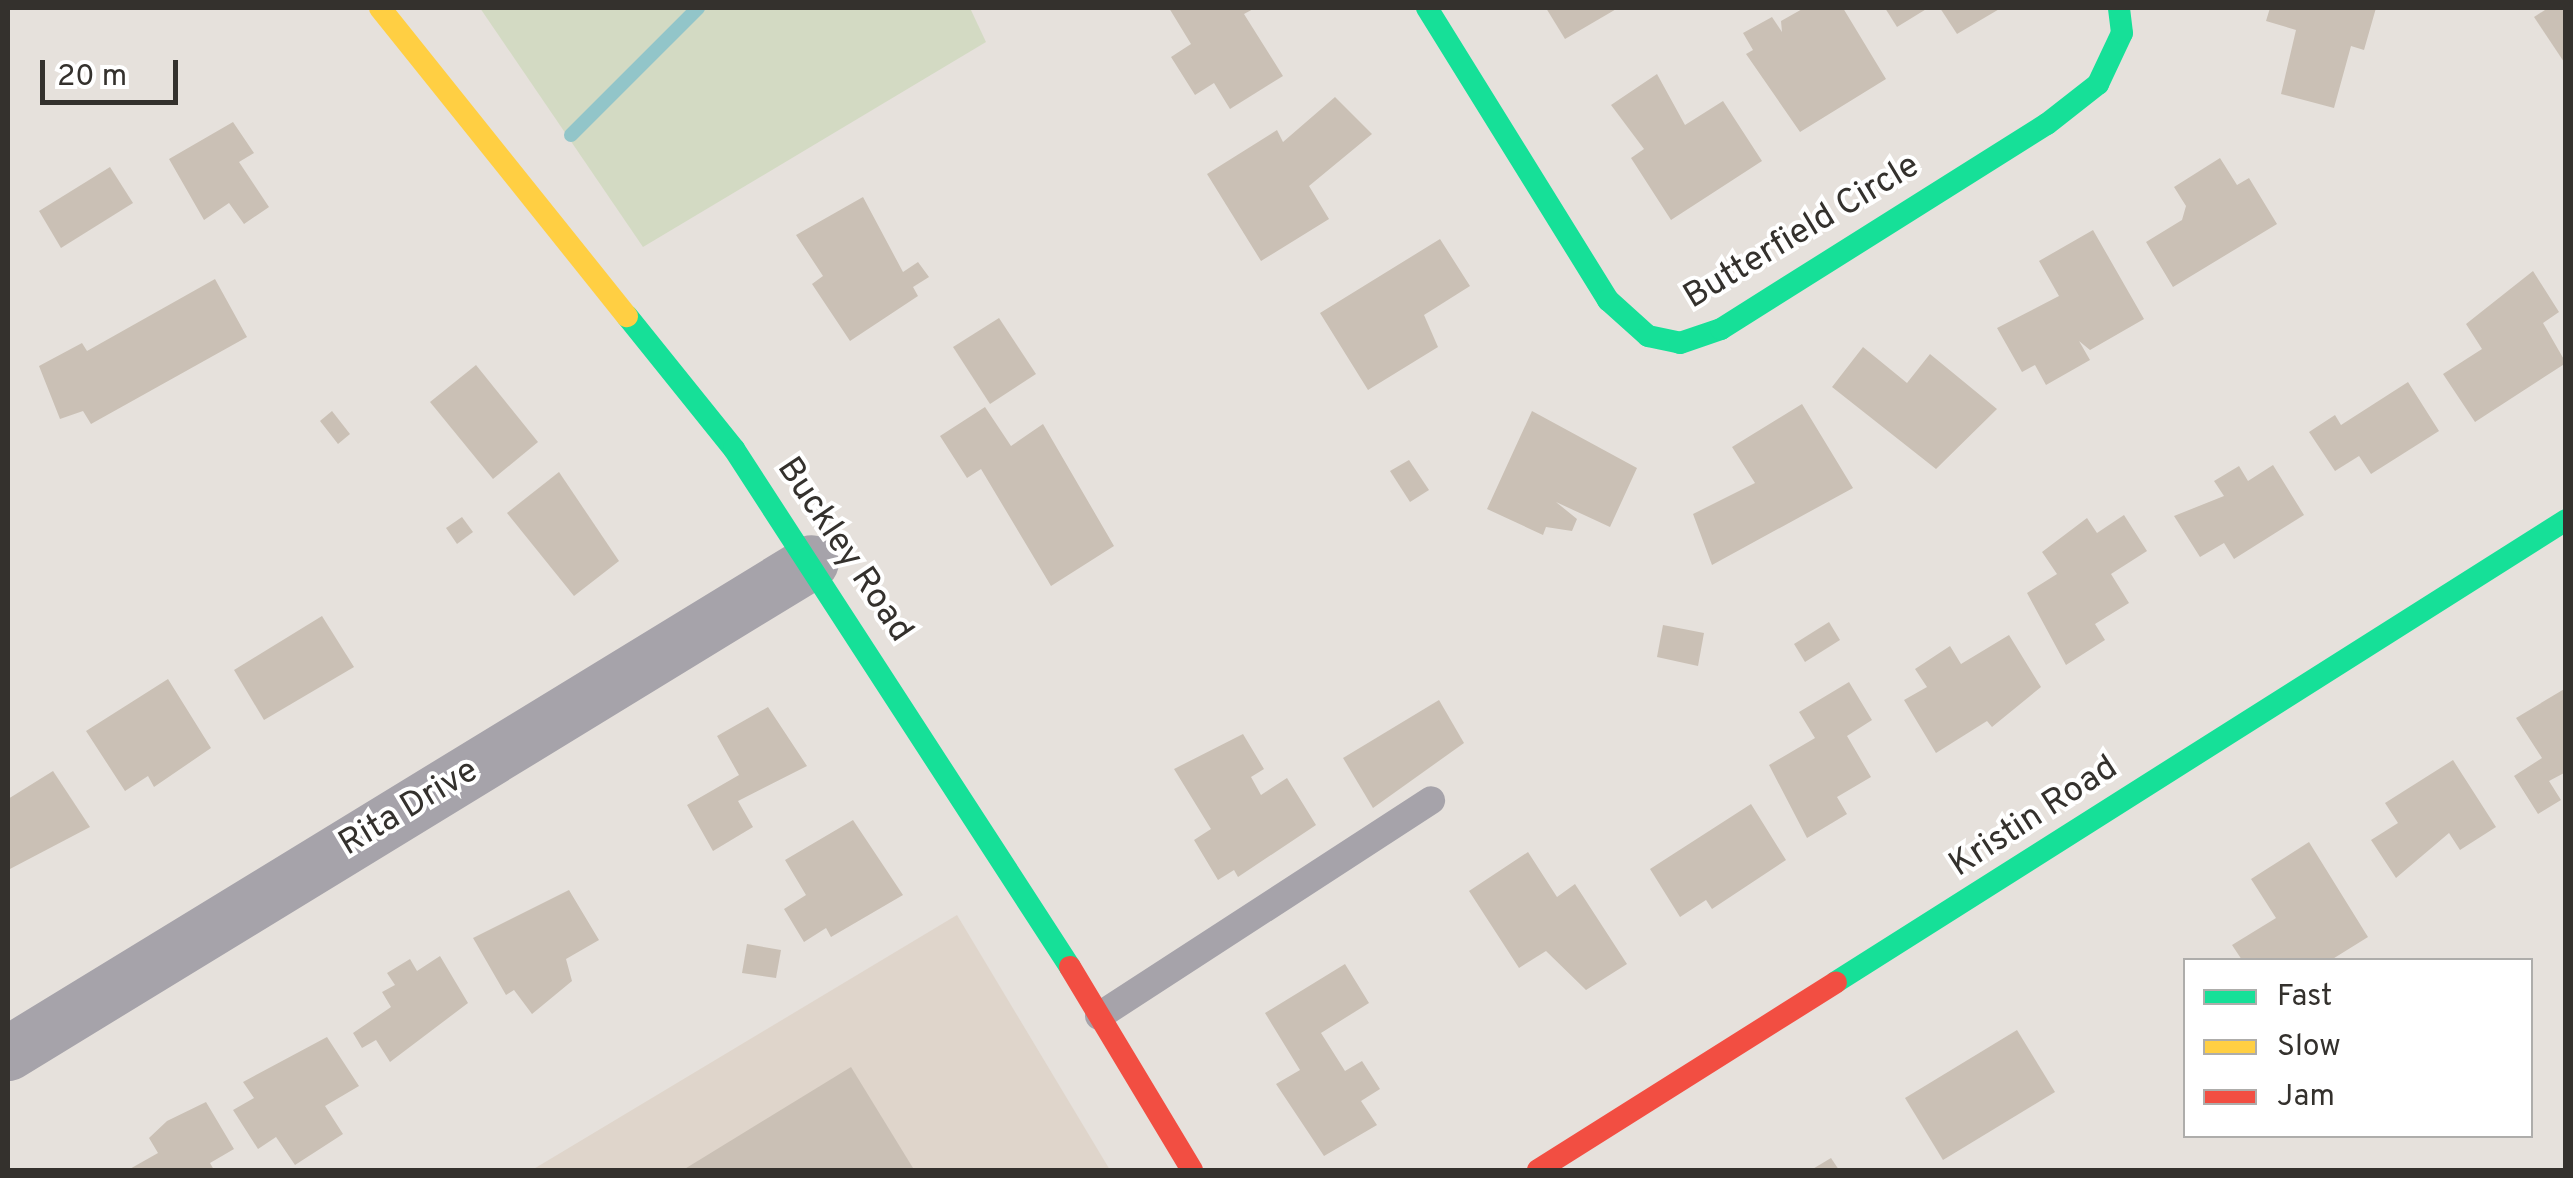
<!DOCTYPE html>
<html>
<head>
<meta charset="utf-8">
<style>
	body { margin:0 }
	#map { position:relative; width:2573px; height:1178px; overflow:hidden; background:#e6e1dc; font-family:Overpass,sans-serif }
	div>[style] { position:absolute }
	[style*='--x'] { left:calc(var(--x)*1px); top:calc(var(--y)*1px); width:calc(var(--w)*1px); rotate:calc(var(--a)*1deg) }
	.built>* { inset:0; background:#dfd5cb }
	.green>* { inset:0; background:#d3dac3 }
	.stream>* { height:14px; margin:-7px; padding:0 7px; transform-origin:7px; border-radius:7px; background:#92c5c9 }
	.building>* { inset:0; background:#cac0b5 }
	.lane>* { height:28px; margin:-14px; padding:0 14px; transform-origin:14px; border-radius:14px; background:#a6a3aa }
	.street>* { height:55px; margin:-27.5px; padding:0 27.5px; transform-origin:27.5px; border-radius:27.5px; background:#a6a3aa }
	.fast>* { height:22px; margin:-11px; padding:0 11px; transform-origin:11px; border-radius:11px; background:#16e098 }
	.slow>* { height:22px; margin:-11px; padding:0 11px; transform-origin:11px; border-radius:11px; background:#ffcf43 }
	.jam>* { height:22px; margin:-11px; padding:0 11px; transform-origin:11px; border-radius:11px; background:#f24e42 }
	span { translate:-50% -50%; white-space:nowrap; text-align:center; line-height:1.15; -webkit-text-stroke:8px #fff; paint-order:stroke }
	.street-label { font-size:35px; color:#34312d }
	.frame { position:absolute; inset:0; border:10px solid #34312d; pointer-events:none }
	.legend { position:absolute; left:2183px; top:958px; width:350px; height:180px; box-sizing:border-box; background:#fff; border:2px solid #aeadab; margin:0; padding:12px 18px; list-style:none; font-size:30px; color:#34312d }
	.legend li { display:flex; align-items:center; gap:20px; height:50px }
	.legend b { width:50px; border:2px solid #aeadab }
	.scale { position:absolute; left:40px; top:60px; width:138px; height:45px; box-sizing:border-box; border:5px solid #34312d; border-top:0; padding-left:12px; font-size:30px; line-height:35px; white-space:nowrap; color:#34312d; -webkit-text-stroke:8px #fff; paint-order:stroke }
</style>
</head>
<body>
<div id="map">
	<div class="built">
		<div style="clip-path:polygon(957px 915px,1110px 1170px,532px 1170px)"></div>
	</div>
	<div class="green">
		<div style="clip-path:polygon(480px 8px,970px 8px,986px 42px,643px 247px)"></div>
	</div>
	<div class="stream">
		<div style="--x:571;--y:135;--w:180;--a:-45"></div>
	</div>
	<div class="building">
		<div style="clip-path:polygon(1169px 8px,1255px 8px,1244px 14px,1283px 76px,1230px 109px,1214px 83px,1195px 95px,1171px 57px,1191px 44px)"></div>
		<div style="clip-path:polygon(1546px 8px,1618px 8px,1565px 39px)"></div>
		<div style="clip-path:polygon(1804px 8px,1843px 8px,1886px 79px,1800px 132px,1746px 54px,1753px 50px,1743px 33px,1772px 17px,1782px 32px,1781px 21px)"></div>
		<div style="clip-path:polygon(1885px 8px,1928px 8px,1897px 27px)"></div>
		<div style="clip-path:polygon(1940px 8px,2001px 8px,1957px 34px)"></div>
		<div style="clip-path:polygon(2270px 8px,2376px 8px,2364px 50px,2351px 46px,2334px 108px,2281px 94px,2296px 30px,2266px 21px)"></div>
		<div style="clip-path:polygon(2548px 8px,2566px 8px,2566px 65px,2534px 17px)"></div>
		<div style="clip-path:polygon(1657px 74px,1685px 125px,1723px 101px,1762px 161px,1671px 220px,1631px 158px,1644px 149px,1611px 105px)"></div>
		<div style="clip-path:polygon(1335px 97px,1372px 134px,1309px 186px,1329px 219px,1261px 261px,1207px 174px,1277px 130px,1283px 142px)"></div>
		<div style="clip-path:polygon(233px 122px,254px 153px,239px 162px,269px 207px,244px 224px,229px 203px,204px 220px,169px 159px)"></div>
		<div style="clip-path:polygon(2220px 158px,2237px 185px,2249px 178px,2277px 224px,2173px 287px,2146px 242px,2182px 220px,2186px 206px,2174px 187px)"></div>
		<div style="clip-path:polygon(110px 167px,133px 203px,61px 248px,39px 211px)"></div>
		<div style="clip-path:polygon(863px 197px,903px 272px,918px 262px,929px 277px,913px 287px,918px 296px,850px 341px,812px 284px,823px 276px,796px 235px)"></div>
		<div style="clip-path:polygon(2093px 230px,2144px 319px,2090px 350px,2079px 341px,2090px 360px,2046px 385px,2035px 365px,2022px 372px,1997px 328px,2059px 296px,2039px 261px)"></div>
		<div style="clip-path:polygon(1440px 239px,1470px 286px,1424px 315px,1438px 347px,1368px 390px,1320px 313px)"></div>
		<div style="clip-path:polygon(2533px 271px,2559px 312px,2543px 323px,2566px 363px,2475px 422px,2443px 374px,2482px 349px,2466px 324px)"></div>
		<div style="clip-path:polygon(215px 279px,247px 337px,91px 424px,83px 411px,60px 419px,39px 366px,82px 343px,87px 351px)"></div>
		<div style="clip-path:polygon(999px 318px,1036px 374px,990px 404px,953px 347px)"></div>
		<div style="clip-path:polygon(1863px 347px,1907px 383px,1930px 354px,1997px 409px,1936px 469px,1832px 387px)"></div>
		<div style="clip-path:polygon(476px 365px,538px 442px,493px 479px,430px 402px)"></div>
		<div style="clip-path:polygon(2408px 382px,2439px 431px,2371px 474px,2359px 456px,2335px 471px,2309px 432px,2335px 415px,2341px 425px)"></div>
		<div style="clip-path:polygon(1802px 404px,1853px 488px,1712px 565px,1693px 514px,1755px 483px,1732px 447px)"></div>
		<div style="clip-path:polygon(985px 407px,1011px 446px,1043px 424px,1114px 546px,1051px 586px,981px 469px,967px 478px,940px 436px)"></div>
		<div style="clip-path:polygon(332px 411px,350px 434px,338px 444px,320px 421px)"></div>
		<div style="clip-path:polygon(1532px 411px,1637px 468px,1610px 527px,1556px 502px,1577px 519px,1572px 531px,1546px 527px,1543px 535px,1487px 509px)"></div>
		<div style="clip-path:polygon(1409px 460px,1429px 490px,1410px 502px,1390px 471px)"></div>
		<div style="clip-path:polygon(2273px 465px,2304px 515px,2234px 559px,2224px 543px,2200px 557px,2174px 516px,2224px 496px,2214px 481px,2239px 466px,2248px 481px)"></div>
		<div style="clip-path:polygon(559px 472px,619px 561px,574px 596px,507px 513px)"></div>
		<div style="clip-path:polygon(2124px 515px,2147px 551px,2111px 574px,2129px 603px,2095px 624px,2105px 640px,2066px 665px,2027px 593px,2057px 574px,2042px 552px,2087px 518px,2097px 533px)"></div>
		<div style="clip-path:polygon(462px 517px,473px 532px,457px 544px,446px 528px)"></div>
		<div style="clip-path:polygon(322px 616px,354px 667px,264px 720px,234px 670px)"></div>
		<div style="clip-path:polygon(1829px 622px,1840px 640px,1805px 662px,1794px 644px)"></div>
		<div style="clip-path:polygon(1663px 625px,1704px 633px,1698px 666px,1657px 657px)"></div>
		<div style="clip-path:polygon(2009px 635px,2041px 687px,1992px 727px,1987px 721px,1936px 753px,1904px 700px,1927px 687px,1915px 669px,1950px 646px,1961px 664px)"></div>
		<div style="clip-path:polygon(168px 679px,211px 748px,154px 787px,148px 776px,125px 791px,86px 731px)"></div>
		<div style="clip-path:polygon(1849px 682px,1872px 720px,1847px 736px,1871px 777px,1837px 797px,1847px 814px,1807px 838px,1769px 765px,1815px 738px,1799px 712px)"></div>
		<div style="clip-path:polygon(2566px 688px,2566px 772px,2549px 781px,2561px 800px,2538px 814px,2514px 776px,2542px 758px,2516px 718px)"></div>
		<div style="clip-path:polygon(1439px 700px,1464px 743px,1373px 808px,1343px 758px)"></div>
		<div style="clip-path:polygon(768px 707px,807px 766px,738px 801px,753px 827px,713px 851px,687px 805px,739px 775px,717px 736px)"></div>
		<div style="clip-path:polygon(1243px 734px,1264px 769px,1251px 777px,1261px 795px,1287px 778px,1316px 825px,1238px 877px,1234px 870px,1218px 880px,1194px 840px,1211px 829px,1174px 769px)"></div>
		<div style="clip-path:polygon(2453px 760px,2496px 827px,2460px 850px,2449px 833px,2396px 878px,2371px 840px,2398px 823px,2385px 803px)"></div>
		<div style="clip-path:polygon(53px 771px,90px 827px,8px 870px,8px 799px)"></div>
		<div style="clip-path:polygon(1751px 804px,1786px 860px,1712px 909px,1706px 900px,1680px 917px,1650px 869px)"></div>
		<div style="clip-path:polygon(853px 820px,903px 895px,831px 937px,826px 928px,804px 942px,784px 909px,806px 895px,785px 860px)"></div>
		<div style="clip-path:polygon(2309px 842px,2368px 937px,2331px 960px,2242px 960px,2232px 945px,2276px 918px,2251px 879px)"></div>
		<div style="clip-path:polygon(1528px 852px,1557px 897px,1575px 884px,1627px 964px,1586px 990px,1546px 951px,1519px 968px,1469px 891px)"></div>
		<div style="clip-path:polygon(569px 890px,599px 940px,566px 959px,572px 981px,532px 1014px,514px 990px,506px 995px,473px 938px)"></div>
		<div style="clip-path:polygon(747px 944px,781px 950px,776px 978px,742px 973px)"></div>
		<div style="clip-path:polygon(440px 956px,468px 1003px,390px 1062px,376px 1040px,362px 1048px,353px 1033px,391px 1007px,382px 992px,395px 985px,387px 973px,410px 959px,417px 971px)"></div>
		<div style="clip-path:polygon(1345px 964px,1369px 1003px,1321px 1033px,1345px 1071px,1362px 1061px,1380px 1089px,1361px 1101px,1377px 1125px,1324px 1156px,1276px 1084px,1300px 1070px,1265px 1013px)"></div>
		<div style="clip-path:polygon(2017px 1030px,2055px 1092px,1943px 1160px,1905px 1098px)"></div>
		<div style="clip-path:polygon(327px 1037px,359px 1086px,325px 1106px,343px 1134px,295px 1165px,276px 1137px,258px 1149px,233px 1110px,254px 1098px,243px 1082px)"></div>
		<div style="clip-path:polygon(851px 1067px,913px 1168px,683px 1170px)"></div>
		<div style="clip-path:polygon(206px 1102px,234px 1149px,210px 1163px,214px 1170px,128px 1170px,158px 1153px,149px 1138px,167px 1121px)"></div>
		<div style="clip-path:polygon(1831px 1158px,1839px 1170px,1811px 1170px)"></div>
	</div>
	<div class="lane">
		<div style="--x:1099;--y:1016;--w:396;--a:-33"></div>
	</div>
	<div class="street">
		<div style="--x:8;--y:1053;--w:941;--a:-31.44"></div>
	</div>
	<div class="fast">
		<div style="--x:1427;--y:8;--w:344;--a:58.2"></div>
		<div style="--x:1608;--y:300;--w:54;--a:42"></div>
		<div style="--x:1648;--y:336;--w:33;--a:12"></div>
		<div style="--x:1680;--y:343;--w:43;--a:-18.9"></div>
		<div style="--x:1721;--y:329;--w:385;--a:-32.2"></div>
		<div style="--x:2047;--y:124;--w:65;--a:-38.1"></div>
		<div style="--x:2098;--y:84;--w:56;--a:-64.8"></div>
		<div style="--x:2122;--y:33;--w:25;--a:-97"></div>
		<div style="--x:627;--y:316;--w:171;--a:51.2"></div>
		<div style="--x:734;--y:449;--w:617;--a:57.03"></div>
		<div style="--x:1836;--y:982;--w:864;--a:-32.33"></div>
	</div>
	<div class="slow">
		<div style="--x:380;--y:8;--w:395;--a:51.3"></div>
	</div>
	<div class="jam">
		<div style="--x:1070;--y:967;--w:237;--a:59"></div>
		<div style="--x:1538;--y:1170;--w:352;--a:-32.2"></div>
	</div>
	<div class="street-label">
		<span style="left:1802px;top:232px;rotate:-31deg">Butterfield Circle</span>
		<span style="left:844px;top:550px;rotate:56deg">Buckley Road</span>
		<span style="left:409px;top:808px;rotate:-31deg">Rita Drive</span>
		<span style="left:2034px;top:817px;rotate:-33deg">Kristin Road</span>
	</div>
	<div class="frame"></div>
	<ul class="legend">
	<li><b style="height:12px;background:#16e098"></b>Fast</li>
	<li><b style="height:12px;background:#ffcf43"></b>Slow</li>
	<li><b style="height:12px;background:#f24e42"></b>Jam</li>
	</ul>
	<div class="scale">20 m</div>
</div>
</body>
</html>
